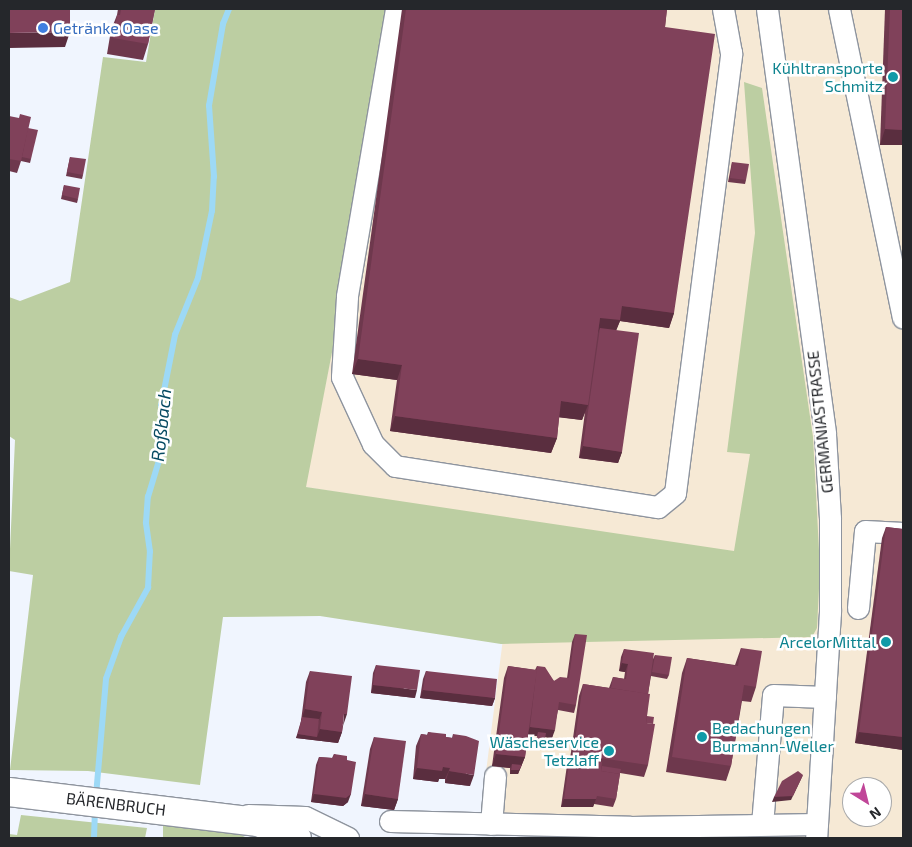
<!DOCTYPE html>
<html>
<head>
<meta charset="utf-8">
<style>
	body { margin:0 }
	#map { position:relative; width:912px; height:847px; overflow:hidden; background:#f0f5fe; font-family:"Exo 2",sans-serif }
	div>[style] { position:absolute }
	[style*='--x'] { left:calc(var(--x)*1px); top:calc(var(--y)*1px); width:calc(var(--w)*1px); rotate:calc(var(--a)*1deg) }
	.industrial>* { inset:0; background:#f6e9d5 }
	.green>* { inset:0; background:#bccea2 }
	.stream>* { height:5.5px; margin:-2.75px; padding:0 2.75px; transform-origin:2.75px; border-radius:2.75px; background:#9dd9f6 }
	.roads { filter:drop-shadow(1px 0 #8e949e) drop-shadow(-1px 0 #8e949e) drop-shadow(0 1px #8e949e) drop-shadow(0 -1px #8e949e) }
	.minor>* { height:21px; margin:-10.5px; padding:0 10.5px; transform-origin:10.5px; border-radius:10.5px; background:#fff }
	.major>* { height:28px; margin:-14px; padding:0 14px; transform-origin:14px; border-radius:14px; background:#fff }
	.wall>* { inset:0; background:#6e384d }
	.shaded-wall>* { inset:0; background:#5a2e3f }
	.building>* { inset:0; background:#80415a }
	.dots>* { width:14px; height:14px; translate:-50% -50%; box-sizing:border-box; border:2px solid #fff; border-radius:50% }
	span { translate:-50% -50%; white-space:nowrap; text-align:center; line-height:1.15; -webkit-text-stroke:5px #fff; paint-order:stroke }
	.shop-label { font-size:16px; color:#366cbe }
	.left { translate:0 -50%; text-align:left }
	.culture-label { font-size:16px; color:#0d838f }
	.right { translate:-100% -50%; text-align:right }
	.street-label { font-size:16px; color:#25272b }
	.water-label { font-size:18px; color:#064a62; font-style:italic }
	.frame { position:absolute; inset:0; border:10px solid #25272b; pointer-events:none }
	.north { position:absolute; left:842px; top:777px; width:50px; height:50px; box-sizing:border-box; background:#fff; border:1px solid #a8a9aa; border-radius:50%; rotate:144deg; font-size:14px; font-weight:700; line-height:20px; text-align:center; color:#25272b }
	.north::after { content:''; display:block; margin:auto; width:18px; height:22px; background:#c04698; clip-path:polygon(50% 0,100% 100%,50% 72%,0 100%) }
</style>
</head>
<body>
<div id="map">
	<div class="industrial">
		<div style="clip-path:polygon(evenodd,391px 9px,903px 9px,903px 838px,629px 838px,630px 827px,480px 819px,518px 521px,305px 487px,345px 285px,391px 9px,852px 787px,882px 787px,882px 817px,852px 817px,852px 787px)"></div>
	</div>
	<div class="green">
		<div style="clip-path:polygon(155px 9px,391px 9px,345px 285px,306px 487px,734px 551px,750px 454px,727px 452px,755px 233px,744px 82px,762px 88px,813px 437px,820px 569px,817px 628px,812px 637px,501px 644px,320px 616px,223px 617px,200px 785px,88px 771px,10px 770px,33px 575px,9px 571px,15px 440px,9px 436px,9px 297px,20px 301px,70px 282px,103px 57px,146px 62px)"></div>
		<div style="clip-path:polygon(21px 815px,147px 828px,145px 838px,9px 838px,9px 834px,17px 835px)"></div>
		<div style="clip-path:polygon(163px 824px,231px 830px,247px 838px,163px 838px)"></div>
	</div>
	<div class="stream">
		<div style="--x:96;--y:796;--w:117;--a:-85.1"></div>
		<div style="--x:106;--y:679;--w:45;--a:-70.3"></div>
		<div style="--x:121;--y:637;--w:56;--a:-61.1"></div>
		<div style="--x:148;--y:588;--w:36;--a:-87"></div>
		<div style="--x:150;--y:552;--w:29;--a:-98"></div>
		<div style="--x:146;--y:523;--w:26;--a:-86"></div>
		<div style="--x:148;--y:497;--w:45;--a:-73.2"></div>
		<div style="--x:161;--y:454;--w:48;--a:-90"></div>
		<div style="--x:161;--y:406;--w:72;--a:-78.8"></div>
		<div style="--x:175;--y:335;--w:61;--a:-68"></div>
		<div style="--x:198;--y:278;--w:68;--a:-78.2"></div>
		<div style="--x:212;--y:211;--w:34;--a:-87"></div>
		<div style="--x:214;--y:177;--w:71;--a:-94"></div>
		<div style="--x:209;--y:106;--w:83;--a:-80.3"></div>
		<div style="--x:223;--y:24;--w:16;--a:-68"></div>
		<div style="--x:94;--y:838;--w:28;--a:-88"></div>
	</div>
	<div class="roads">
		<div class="minor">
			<div style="--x:396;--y:9;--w:292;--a:99.7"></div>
			<div style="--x:347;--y:297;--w:80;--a:93.6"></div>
			<div style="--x:342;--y:377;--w:74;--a:65.2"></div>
			<div style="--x:373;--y:444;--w:31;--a:45"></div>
			<div style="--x:395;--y:466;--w:266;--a:8.9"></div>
			<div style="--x:658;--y:507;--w:22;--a:-39"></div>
			<div style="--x:675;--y:493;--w:444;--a:-82.7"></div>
			<div style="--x:731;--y:53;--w:45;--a:-100.3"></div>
			<div style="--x:767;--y:9;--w:429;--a:82.2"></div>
			<div style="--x:825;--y:434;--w:84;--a:86.6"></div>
			<div style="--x:830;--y:518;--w:94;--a:90"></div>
			<div style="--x:830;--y:612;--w:226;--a:93.5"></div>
			<div style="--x:839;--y:9;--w:315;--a:78.3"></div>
			<div style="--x:858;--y:608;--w:77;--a:-84.8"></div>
			<div style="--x:865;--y:531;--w:38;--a:3"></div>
			<div style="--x:248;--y:815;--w:57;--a:2"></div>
			<div style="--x:305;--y:817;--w:48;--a:26"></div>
			<div style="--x:390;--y:821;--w:240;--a:1.4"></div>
			<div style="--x:630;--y:827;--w:187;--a:-0.9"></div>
			<div style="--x:491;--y:824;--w:48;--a:-85.2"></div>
			<div style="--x:762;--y:824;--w:129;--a:-85.1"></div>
			<div style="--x:773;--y:695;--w:52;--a:2.2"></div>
		</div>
		<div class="major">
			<div style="--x:9;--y:792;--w:251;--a:6.9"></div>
			<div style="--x:258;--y:822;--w:42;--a:22.3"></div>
		</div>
	</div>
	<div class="wall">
		<div style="clip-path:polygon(118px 9px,155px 9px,148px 44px,143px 60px,107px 54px,111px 30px,117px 15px)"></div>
		<div style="clip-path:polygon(402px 9px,667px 9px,665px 27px,674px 313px,669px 328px,620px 321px,616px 330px,622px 452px,618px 463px,579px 458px,585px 412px,582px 420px,559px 417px,557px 438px,551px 453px,390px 431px,397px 380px,352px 374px)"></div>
		<div style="clip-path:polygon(885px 9px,903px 9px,903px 145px,880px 145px)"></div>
		<div style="clip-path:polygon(9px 116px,28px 128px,31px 159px,30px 163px,21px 161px,17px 173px,9px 171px)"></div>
		<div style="clip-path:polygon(70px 157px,83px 175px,82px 179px,66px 176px)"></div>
		<div style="clip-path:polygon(732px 162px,746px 180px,745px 184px,728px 182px)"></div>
		<div style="clip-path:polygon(64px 185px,78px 199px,77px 203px,61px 199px)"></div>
		<div style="clip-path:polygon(886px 527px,903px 529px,903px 750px,855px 743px,882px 538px)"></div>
		<div style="clip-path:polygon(575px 634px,576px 705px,574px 713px,558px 710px,552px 738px,545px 737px,544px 743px,536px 742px,537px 736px,528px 735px,525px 757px,518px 774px,510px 774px,510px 768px,492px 766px,504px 678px,508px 666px,535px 670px,537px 666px,554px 681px,567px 678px,572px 642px)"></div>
		<div style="clip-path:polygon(741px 648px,756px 687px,751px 702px,742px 701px,731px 766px,726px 781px,666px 772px,682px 673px,687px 658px,735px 665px)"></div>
		<div style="clip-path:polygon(624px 649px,653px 659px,655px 655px,669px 675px,667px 679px,651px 676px,648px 694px,647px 716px,648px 765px,644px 777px,620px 773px,616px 799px,613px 807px,594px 804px,593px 807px,561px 807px,567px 765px,570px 759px,579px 696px,583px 684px,609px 688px,613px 677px,624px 679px,625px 672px,619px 671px,621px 657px)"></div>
		<div style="clip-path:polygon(376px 665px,415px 698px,371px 693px,373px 673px)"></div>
		<div style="clip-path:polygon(310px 671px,343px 726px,342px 732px,338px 743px,296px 738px,301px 721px,306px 682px)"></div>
		<div style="clip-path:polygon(426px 671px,495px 698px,492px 706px,420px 698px,423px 679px)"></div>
		<div style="clip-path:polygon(428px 732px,446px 737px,452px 738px,453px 734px,470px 786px,445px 783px,445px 779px,439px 779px,438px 782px,413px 779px,416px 746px,421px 734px,427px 735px)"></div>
		<div style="clip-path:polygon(374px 737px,398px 799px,394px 810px,361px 806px,370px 749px)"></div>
		<div style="clip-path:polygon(334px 754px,347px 760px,348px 802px,343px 806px,311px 802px,316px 765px,319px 757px,332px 758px)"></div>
	</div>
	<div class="shaded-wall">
		<div style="clip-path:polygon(70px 32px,65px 47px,9px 48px,9px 33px)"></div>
		<div style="clip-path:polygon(885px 129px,903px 130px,903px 145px,880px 145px)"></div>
		<div style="clip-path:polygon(622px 306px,674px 313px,669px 328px,620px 321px,614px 336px,600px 328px,598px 333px,600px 318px)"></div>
		<div style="clip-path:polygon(358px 359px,402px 365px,397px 380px,352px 374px)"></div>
		<div style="clip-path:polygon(561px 401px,588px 405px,582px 420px,556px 417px)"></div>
		<div style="clip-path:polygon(395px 416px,557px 438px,551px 453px,390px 431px)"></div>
		<div style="clip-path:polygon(583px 446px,622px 452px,618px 463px,579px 458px)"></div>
		<div style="clip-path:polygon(622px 663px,628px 664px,625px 672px,619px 671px)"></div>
		<div style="clip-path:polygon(373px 685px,417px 690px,415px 698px,371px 693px)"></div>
		<div style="clip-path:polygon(423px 690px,495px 698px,492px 706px,420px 698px)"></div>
		<div style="clip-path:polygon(305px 709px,322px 712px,318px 723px,301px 721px)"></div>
		<div style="clip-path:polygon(344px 714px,347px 714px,343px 726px)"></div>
		<div style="clip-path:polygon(530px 727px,555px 730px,552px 738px,538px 736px,538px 732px,537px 736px,527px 735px)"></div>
		<div style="clip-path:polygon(320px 729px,342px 732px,338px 743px,296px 738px,298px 734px,317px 737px)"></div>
		<div style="clip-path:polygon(859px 732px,903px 737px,903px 750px,855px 743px)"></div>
		<div style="clip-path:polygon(537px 738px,545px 739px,544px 743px,536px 742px)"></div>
		<div style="clip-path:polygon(496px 754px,525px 757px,518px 774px,510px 774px,512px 764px,510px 768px,492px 766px)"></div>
		<div style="clip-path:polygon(443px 767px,450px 768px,445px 779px,439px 779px,438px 782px,413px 779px,417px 768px)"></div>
		<div style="clip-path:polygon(449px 771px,474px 775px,470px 786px,445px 783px)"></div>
		<div style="clip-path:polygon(803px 775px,791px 800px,772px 802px,774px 797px)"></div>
		<div style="clip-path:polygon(314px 794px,351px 794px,348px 802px,343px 806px,311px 802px)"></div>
		<div style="clip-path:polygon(365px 794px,398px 799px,394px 810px,361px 806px)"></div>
		<div style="clip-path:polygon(564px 799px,596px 799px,593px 807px,561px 807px)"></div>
	</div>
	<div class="building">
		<div style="clip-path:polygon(9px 9px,70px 9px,70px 32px,9px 33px)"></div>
		<div style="clip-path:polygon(121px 9px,155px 9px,148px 44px,113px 38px,117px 15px,120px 15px)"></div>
		<div style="clip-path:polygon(406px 9px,667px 9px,665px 27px,715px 34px,674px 313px,622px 306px,620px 320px,600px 318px,588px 405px,561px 401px,557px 438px,395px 416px,402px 365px,358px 359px)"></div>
		<div style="clip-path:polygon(890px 9px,903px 9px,903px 130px,885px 129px)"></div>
		<div style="clip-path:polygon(20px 114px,31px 117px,21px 161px,9px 159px,9px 116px,19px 118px)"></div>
		<div style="clip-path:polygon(28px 128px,38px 130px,31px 159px,22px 157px)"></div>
		<div style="clip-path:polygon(70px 157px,86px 159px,83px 175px,67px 172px)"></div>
		<div style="clip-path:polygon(732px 162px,749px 164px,746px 180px,730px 178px)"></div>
		<div style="clip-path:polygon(64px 185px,80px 188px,78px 199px,62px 195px)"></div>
		<div style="clip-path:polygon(600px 328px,639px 333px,622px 452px,583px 446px)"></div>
		<div style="clip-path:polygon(886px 527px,903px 529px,903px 737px,859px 732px)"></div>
		<div style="clip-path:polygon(575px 634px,587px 635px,576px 705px,559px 702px,555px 730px,530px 727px,537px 666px,545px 667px,554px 681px,560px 677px,569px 678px)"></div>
		<div style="clip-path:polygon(741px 648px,762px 651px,756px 687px,744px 685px,731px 766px,672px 757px,687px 658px,738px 666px)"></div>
		<div style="clip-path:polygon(624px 649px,654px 653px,648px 694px,611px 688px,613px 677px,626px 679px,628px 664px,622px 663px)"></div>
		<div style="clip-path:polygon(655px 655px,672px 657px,669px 675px,652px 672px)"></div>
		<div style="clip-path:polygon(376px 665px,420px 670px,417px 690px,373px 685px)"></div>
		<div style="clip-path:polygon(508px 666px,537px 670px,525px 757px,496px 754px)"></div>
		<div style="clip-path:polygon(310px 671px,352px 676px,347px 714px,344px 714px,342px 732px,320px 729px,322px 712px,305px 709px)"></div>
		<div style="clip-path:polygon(426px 671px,497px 679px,495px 698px,423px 690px)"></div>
		<div style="clip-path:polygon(583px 684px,650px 694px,646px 723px,655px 724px,648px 765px,573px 754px)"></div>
		<div style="clip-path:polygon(647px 716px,654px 717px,653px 724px,646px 723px)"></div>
		<div style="clip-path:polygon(302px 717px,319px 719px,317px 737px,298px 734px)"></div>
		<div style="clip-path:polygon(428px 732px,446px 734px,446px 737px,453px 738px,453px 734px,466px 736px,479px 741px,474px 775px,449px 771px,450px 768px,443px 767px,442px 771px,417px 768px,421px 734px,428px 735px)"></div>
		<div style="clip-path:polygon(538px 732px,546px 733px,545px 739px,537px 738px)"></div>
		<div style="clip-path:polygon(374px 737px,406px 741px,398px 799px,365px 794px)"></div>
		<div style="clip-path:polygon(334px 754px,347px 756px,347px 760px,356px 762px,351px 794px,346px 798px,314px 794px,319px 757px,333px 758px)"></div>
		<div style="clip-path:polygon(570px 757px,602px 762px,601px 771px,620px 774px,616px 799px,597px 796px,596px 799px,564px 799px)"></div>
		<div style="clip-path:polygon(512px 764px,522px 765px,519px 770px,511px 770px)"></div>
		<div style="clip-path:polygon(602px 766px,621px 769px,619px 777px,620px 774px,601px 771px)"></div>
		<div style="clip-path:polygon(798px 771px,803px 775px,793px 796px,774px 797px,782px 781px)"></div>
	</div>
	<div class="dots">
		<div style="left:43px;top:28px;background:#3f7fe0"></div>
		<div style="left:893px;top:77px;background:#0f9aa8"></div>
		<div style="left:886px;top:642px;background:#0f9aa8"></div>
		<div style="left:702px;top:737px;background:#0f9aa8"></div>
		<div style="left:609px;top:751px;background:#0f9aa8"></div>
	</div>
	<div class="shop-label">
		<span class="left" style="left:53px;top:28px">Getränke Oase</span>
	</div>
	<div class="culture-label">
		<span class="right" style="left:883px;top:77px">Kühltransporte<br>Schmitz</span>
		<span class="right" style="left:876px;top:642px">ArcelorMittal</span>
		<span class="left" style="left:712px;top:737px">Bedachungen<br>Burmann-Weller</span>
		<span class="right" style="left:599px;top:751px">Wäscheservice<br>Tetzlaff</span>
	</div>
	<div class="street-label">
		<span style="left:820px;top:422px;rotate:-96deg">GERMANIASTRASSE</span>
		<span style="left:116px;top:804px;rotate:7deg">BÄRENBRUCH</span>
	</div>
	<div class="water-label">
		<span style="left:161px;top:425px;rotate:-84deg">Roßbach</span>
	</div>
	<div class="frame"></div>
	<div class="north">N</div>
</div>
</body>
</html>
